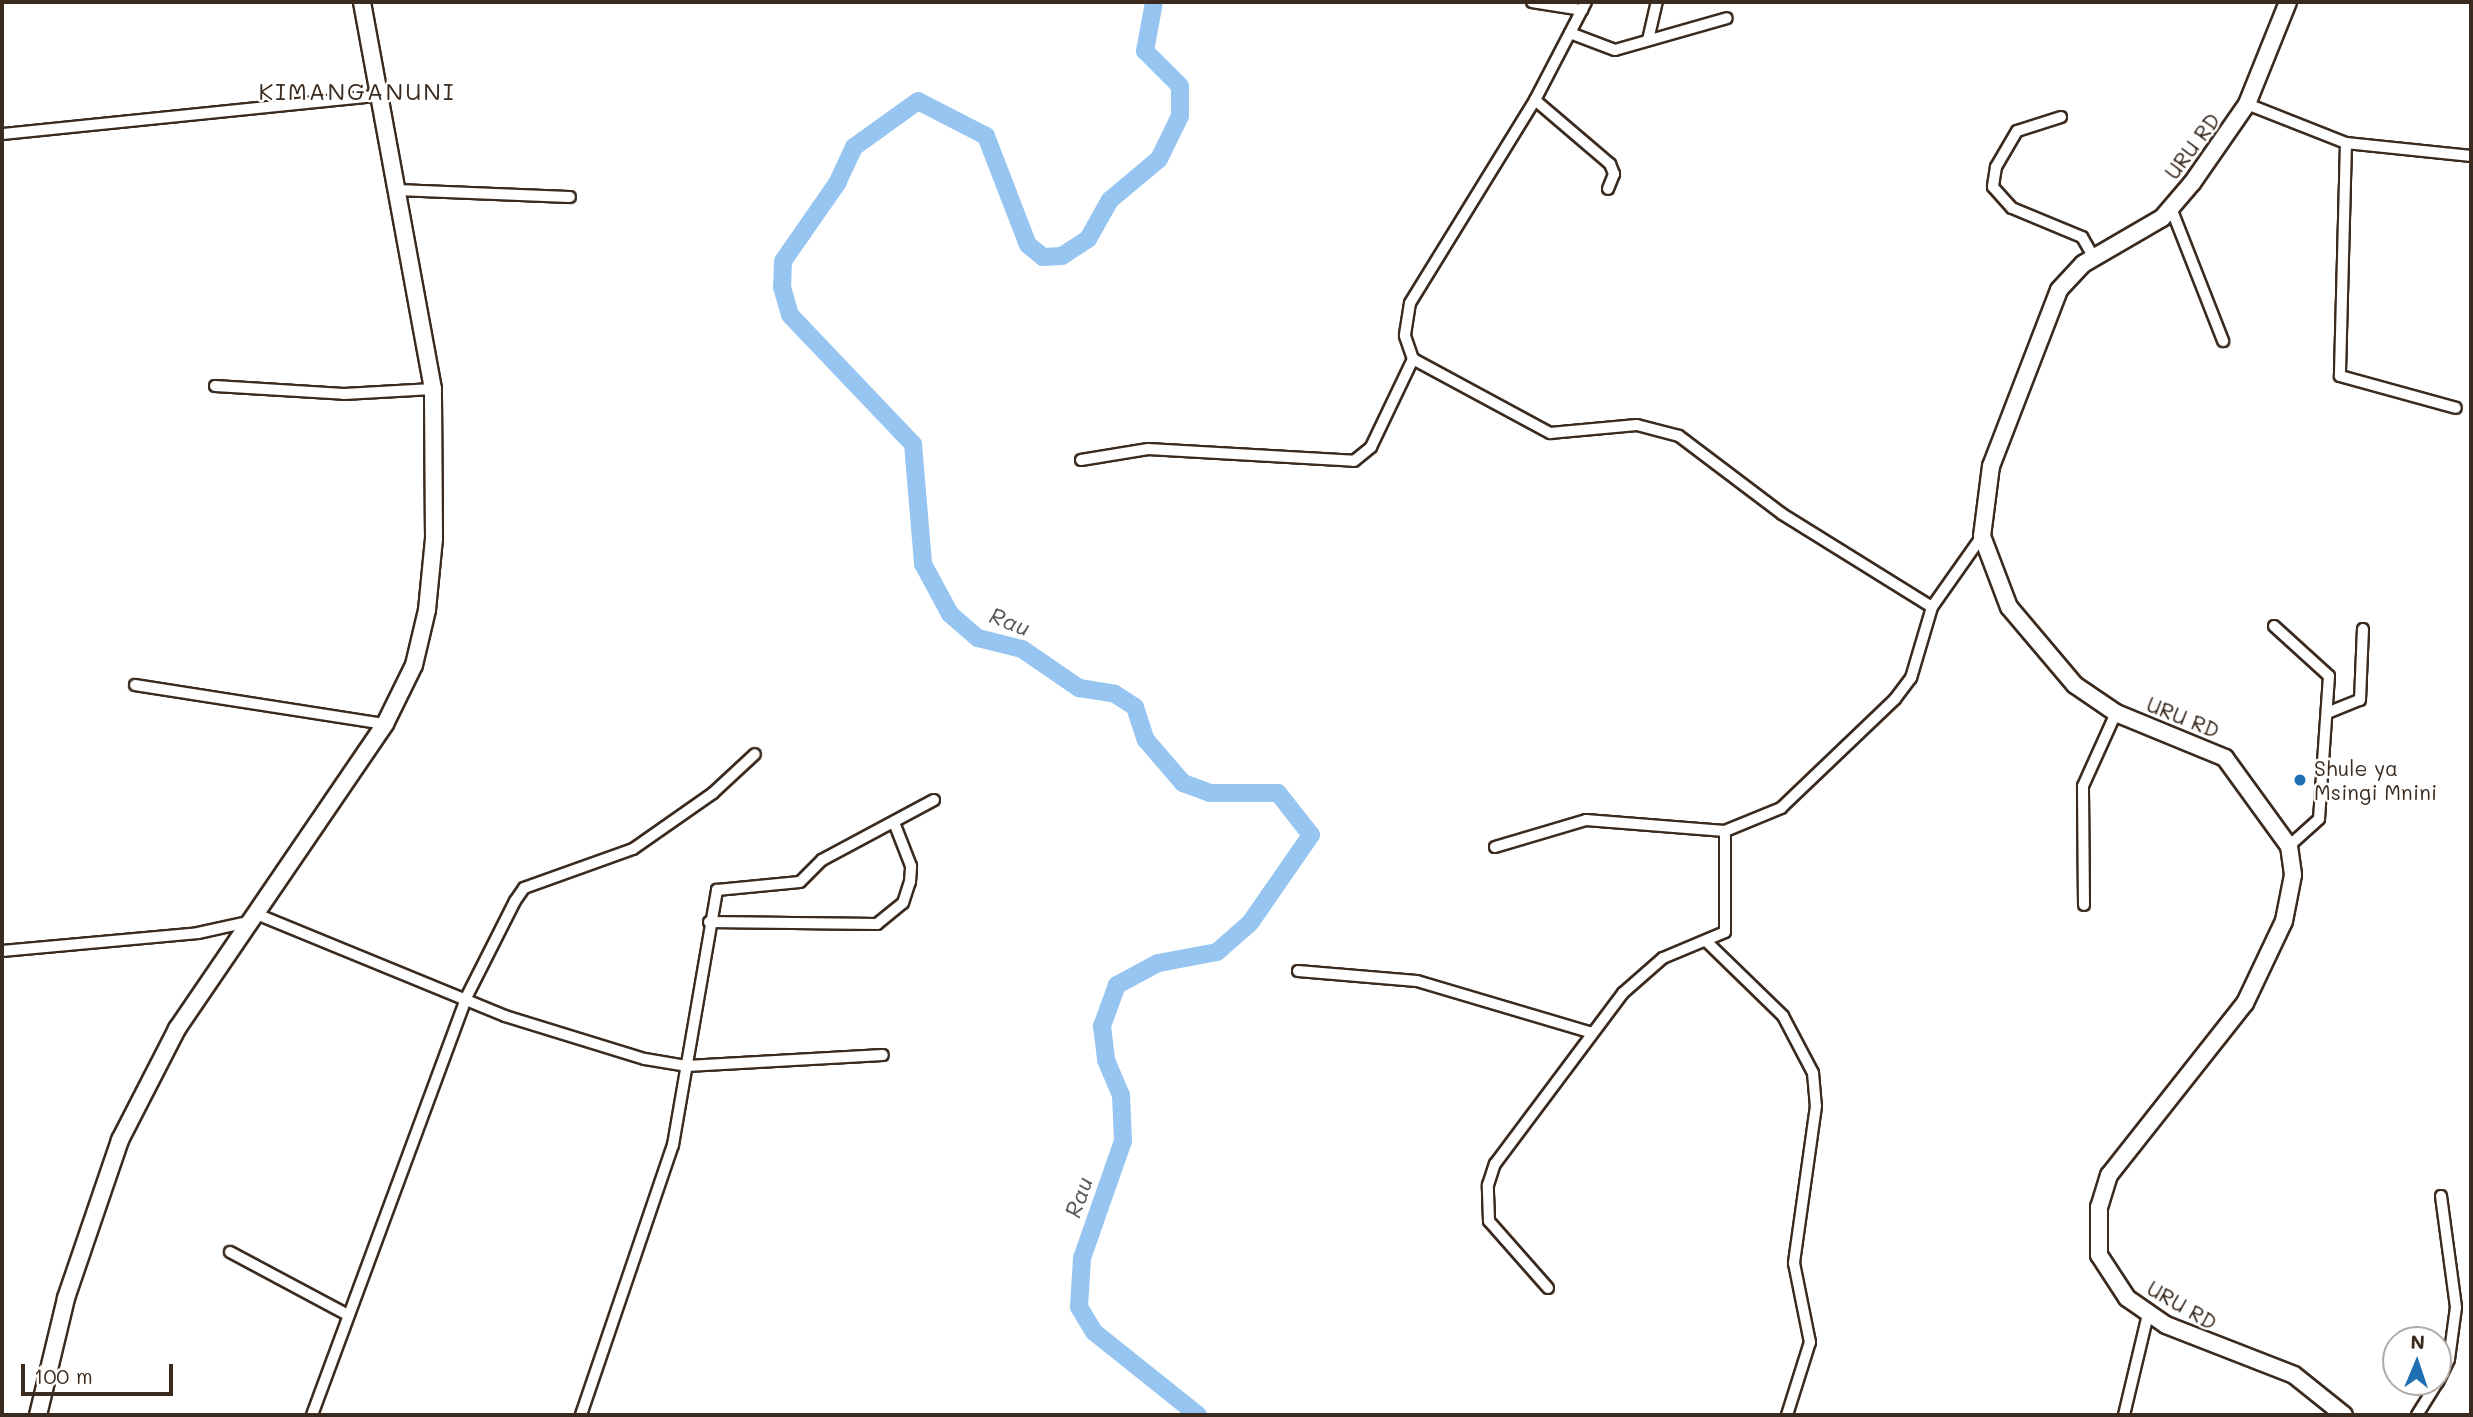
<!DOCTYPE html>
<html>
<head>
<meta charset="utf-8">
<style>
	body { margin:0 }
	#map { position:relative; width:2473px; height:1417px; overflow:hidden; background:#fff; font-family:Mali,sans-serif }
	div>[style] { position:absolute }
	[style*='--x'] { left:calc(var(--x)*1px); top:calc(var(--y)*1px); width:calc(var(--w)*1px); rotate:calc(var(--a)*1deg) }
	.river>* { height:18px; margin:-9px; padding:0 9px; transform-origin:9px; border-radius:9px; background:#96c5f1 }
	.roads { filter:drop-shadow(2px 0 #3b2a1e) drop-shadow(-2px 0 #3b2a1e) drop-shadow(0 2px #3b2a1e) drop-shadow(0 -2px #3b2a1e) }
	.street>* { height:10px; margin:-5px; padding:0 5px; transform-origin:5px; border-radius:5px; background:#fff }
	.secondary>* { height:16px; margin:-8px; padding:0 8px; transform-origin:8px; border-radius:8px; background:#fff }
	.dots>* { width:19px; height:19px; translate:-50% -50%; box-sizing:border-box; border:4px solid #fff; border-radius:50% }
	span { translate:-50% -50%; white-space:nowrap; text-align:center; line-height:1.15; -webkit-text-stroke:5px #fff; paint-order:stroke }
	.street-label { font-size:21px; color:#3b2a1e }
	.poi-label { font-size:21px; color:#3b2a1e }
	.left { translate:0 -50%; text-align:left }
	.water-label { font-size:23px; color:#56585d; font-style:italic }
	.quarter-label { font-size:24px; color:#3b2a1e; letter-spacing:2px }
	.frame { position:absolute; inset:0; border:4px solid #3b2a1e; pointer-events:none }
	.north { position:absolute; left:2382px; top:1326px; width:70px; height:70px; box-sizing:border-box; background:#fff; border:2px solid #b1aaa5; border-radius:50%; rotate:2deg; font-size:19px; font-weight:700; line-height:28px; text-align:center; color:#3b2a1e }
	.north::after { content:''; display:block; margin:auto; width:24px; height:32px; background:#1f6fb2; clip-path:polygon(50% 0,100% 100%,50% 72%,0 100%) }
	.scale { position:absolute; left:21px; top:1364px; width:152px; height:32px; box-sizing:border-box; border:4px solid #3b2a1e; border-top:0; padding-left:9px; font-size:21px; line-height:24px; white-space:nowrap; color:#3b2a1e; -webkit-text-stroke:5px #fff; paint-order:stroke }
</style>
</head>
<body>
<div id="map">
	<div class="river">
		<div style="--x:1154;--y:2;--w:50;--a:100.4"></div>
		<div style="--x:1145;--y:51;--w:49;--a:45"></div>
		<div style="--x:1180;--y:86;--w:30;--a:90"></div>
		<div style="--x:1180;--y:116;--w:48;--a:116"></div>
		<div style="--x:1159;--y:159;--w:64;--a:140.1"></div>
		<div style="--x:1110;--y:200;--w:45;--a:119.4"></div>
		<div style="--x:1088;--y:239;--w:31;--a:147"></div>
		<div style="--x:1062;--y:256;--w:19;--a:177"></div>
		<div style="--x:1043;--y:257;--w:19;--a:-141"></div>
		<div style="--x:1028;--y:245;--w:117;--a:-111.1"></div>
		<div style="--x:986;--y:136;--w:76;--a:-152.8"></div>
		<div style="--x:918;--y:101;--w:79;--a:144.3"></div>
		<div style="--x:854;--y:147;--w:38;--a:115"></div>
		<div style="--x:838;--y:182;--w:96;--a:124.8"></div>
		<div style="--x:783;--y:261;--w:26;--a:92"></div>
		<div style="--x:782;--y:287;--w:29;--a:74"></div>
		<div style="--x:790;--y:315;--w:178;--a:46.4"></div>
		<div style="--x:913;--y:444;--w:120;--a:85.2"></div>
		<div style="--x:923;--y:564;--w:57;--a:61.6"></div>
		<div style="--x:950;--y:614;--w:37;--a:41"></div>
		<div style="--x:978;--y:638;--w:45;--a:14"></div>
		<div style="--x:1022;--y:649;--w:69;--a:34.4"></div>
		<div style="--x:1079;--y:688;--w:36;--a:9"></div>
		<div style="--x:1115;--y:694;--w:24;--a:33"></div>
		<div style="--x:1135;--y:707;--w:35;--a:72"></div>
		<div style="--x:1146;--y:740;--w:57;--a:49.3"></div>
		<div style="--x:1183;--y:783;--w:29;--a:20"></div>
		<div style="--x:1210;--y:793;--w:68;--a:0"></div>
		<div style="--x:1278;--y:793;--w:53;--a:51.8"></div>
		<div style="--x:1311;--y:835;--w:107;--a:124.7"></div>
		<div style="--x:1250;--y:923;--w:44;--a:138.7"></div>
		<div style="--x:1217;--y:952;--w:60;--a:169.4"></div>
		<div style="--x:1158;--y:963;--w:47;--a:151.8"></div>
		<div style="--x:1117;--y:985;--w:44;--a:110.1"></div>
		<div style="--x:1102;--y:1026;--w:34;--a:83"></div>
		<div style="--x:1106;--y:1060;--w:38;--a:67"></div>
		<div style="--x:1121;--y:1095;--w:46;--a:87.5"></div>
		<div style="--x:1123;--y:1141;--w:124;--a:109.3"></div>
		<div style="--x:1082;--y:1258;--w:49;--a:93.5"></div>
		<div style="--x:1079;--y:1307;--w:29;--a:59"></div>
		<div style="--x:1094;--y:1332;--w:133;--a:38.6"></div>
	</div>
	<div class="roads">
		<div class="street">
			<div style="--x:1532;--y:2;--w:51;--a:9.1"></div>
			<div style="--x:1586;--y:2;--w:110;--a:117.5"></div>
			<div style="--x:1535;--y:100;--w:238;--a:121.6"></div>
			<div style="--x:1410;--y:303;--w:33;--a:99"></div>
			<div style="--x:1405;--y:336;--w:24;--a:71"></div>
			<div style="--x:1413;--y:359;--w:156;--a:28.4"></div>
			<div style="--x:1550;--y:433;--w:87;--a:-5.3"></div>
			<div style="--x:1637;--y:425;--w:43;--a:14.7"></div>
			<div style="--x:1679;--y:436;--w:129;--a:37.1"></div>
			<div style="--x:1782;--y:514;--w:176;--a:31.8"></div>
			<div style="--x:1570;--y:33;--w:48;--a:20.7"></div>
			<div style="--x:1615;--y:50;--w:116;--a:-15.9"></div>
			<div style="--x:1648;--y:40;--w:39;--a:-77"></div>
			<div style="--x:1535;--y:100;--w:99;--a:40.5"></div>
			<div style="--x:1610;--y:164;--w:11;--a:68"></div>
			<div style="--x:1614;--y:174;--w:16;--a:112"></div>
			<div style="--x:2247;--y:104;--w:106;--a:21.5"></div>
			<div style="--x:2346;--y:143;--w:126;--a:5.9"></div>
			<div style="--x:2061;--y:117;--w:46;--a:162.3"></div>
			<div style="--x:2017;--y:131;--w:42;--a:120.3"></div>
			<div style="--x:1996;--y:167;--w:20;--a:99"></div>
			<div style="--x:1993;--y:187;--w:28;--a:48"></div>
			<div style="--x:2012;--y:208;--w:76;--a:22.5"></div>
			<div style="--x:2082;--y:237;--w:24;--a:60"></div>
			<div style="--x:2;--y:134;--w:375;--a:-5.8"></div>
			<div style="--x:2346;--y:143;--w:233;--a:91.5"></div>
			<div style="--x:2340;--y:376;--w:120;--a:15.4"></div>
			<div style="--x:396;--y:190;--w:174;--a:2.3"></div>
			<div style="--x:2171;--y:208;--w:143;--a:68.6"></div>
			<div style="--x:215;--y:386;--w:129;--a:3.5"></div>
			<div style="--x:344;--y:394;--w:89;--a:-3.2"></div>
			<div style="--x:1081;--y:460;--w:68;--a:-9.3"></div>
			<div style="--x:1148;--y:449;--w:206;--a:3.3"></div>
			<div style="--x:1354;--y:461;--w:22;--a:-39"></div>
			<div style="--x:1371;--y:447;--w:98;--a:-64.5"></div>
			<div style="--x:2274;--y:626;--w:74;--a:42.3"></div>
			<div style="--x:2329;--y:676;--w:143;--a:94"></div>
			<div style="--x:2319;--y:819;--w:40;--a:138"></div>
			<div style="--x:135;--y:685;--w:253;--a:8.9"></div>
			<div style="--x:2327;--y:713;--w:35;--a:-22"></div>
			<div style="--x:2360;--y:700;--w:71;--a:-87.6"></div>
			<div style="--x:1495;--y:847;--w:95;--a:-16.5"></div>
			<div style="--x:1586;--y:820;--w:139;--a:4.5"></div>
			<div style="--x:1725;--y:831;--w:61;--a:-22.3"></div>
			<div style="--x:1781;--y:808;--w:158;--a:-43.7"></div>
			<div style="--x:1895;--y:699;--w:26;--a:-53"></div>
			<div style="--x:1911;--y:678;--w:74;--a:-73.5"></div>
			<div style="--x:1932;--y:607;--w:87;--a:-54.8"></div>
			<div style="--x:2084;--y:905;--w:119;--a:-90.5"></div>
			<div style="--x:2083;--y:786;--w:80;--a:-65.7"></div>
			<div style="--x:259;--y:915;--w:266;--a:22.3"></div>
			<div style="--x:505;--y:1016;--w:146;--a:17.1"></div>
			<div style="--x:645;--y:1059;--w:43;--a:9.5"></div>
			<div style="--x:687;--y:1066;--w:196;--a:-3.2"></div>
			<div style="--x:709;--y:922;--w:168;--a:0.7"></div>
			<div style="--x:877;--y:924;--w:33;--a:-39"></div>
			<div style="--x:903;--y:903;--w:22;--a:-72"></div>
			<div style="--x:910;--y:882;--w:16;--a:-86"></div>
			<div style="--x:911;--y:866;--w:44;--a:-111.3"></div>
			<div style="--x:1707;--y:942;--w:106;--a:44.2"></div>
			<div style="--x:1783;--y:1016;--w:64;--a:62.2"></div>
			<div style="--x:1813;--y:1073;--w:33;--a:85"></div>
			<div style="--x:1816;--y:1106;--w:159;--a:98"></div>
			<div style="--x:1794;--y:1263;--w:81;--a:78.6"></div>
			<div style="--x:1810;--y:1342;--w:77;--a:107.5"></div>
			<div style="--x:2;--y:951;--w:197;--a:-5.2"></div>
			<div style="--x:198;--y:933;--w:55;--a:-12.5"></div>
			<div style="--x:1298;--y:971;--w:119;--a:4.8"></div>
			<div style="--x:1417;--y:981;--w:183;--a:16.5"></div>
			<div style="--x:230;--y:1252;--w:134;--a:28.1"></div>
			<div style="--x:1548;--y:1288;--w:89;--a:-131.4"></div>
			<div style="--x:1489;--y:1221;--w:36;--a:-92"></div>
			<div style="--x:1488;--y:1185;--w:22;--a:-72"></div>
			<div style="--x:1495;--y:1164;--w:214;--a:-53.2"></div>
			<div style="--x:1623;--y:993;--w:53;--a:-41.2"></div>
			<div style="--x:1663;--y:958;--w:67;--a:-22.8"></div>
			<div style="--x:1725;--y:932;--w:101;--a:-90"></div>
			<div style="--x:2438;--y:1382;--w:25;--a:-64"></div>
			<div style="--x:2449;--y:1359;--w:52;--a:-82.3"></div>
			<div style="--x:2456;--y:1307;--w:112;--a:-97.7"></div>
			<div style="--x:312;--y:1415;--w:445;--a:-69.7"></div>
			<div style="--x:466;--y:998;--w:109;--a:-63.2"></div>
			<div style="--x:515;--y:901;--w:16;--a:-55"></div>
			<div style="--x:524;--y:888;--w:116;--a:-19.7"></div>
			<div style="--x:633;--y:849;--w:98;--a:-35"></div>
			<div style="--x:713;--y:793;--w:57;--a:-42.9"></div>
			<div style="--x:581;--y:1415;--w:285;--a:-71.2"></div>
			<div style="--x:673;--y:1145;--w:259;--a:-80.2"></div>
			<div style="--x:717;--y:890;--w:83;--a:-5.5"></div>
			<div style="--x:800;--y:882;--w:31;--a:-45"></div>
			<div style="--x:822;--y:860;--w:127;--a:-28.2"></div>
			<div style="--x:2124;--y:1415;--w:104;--a:-76.6"></div>
			<div style="--x:2417;--y:1415;--w:39;--a:-58"></div>
		</div>
		<div class="secondary">
			<div style="--x:2288;--y:2;--w:110;--a:111.9"></div>
			<div style="--x:2247;--y:104;--w:96;--a:124.8"></div>
			<div style="--x:2192;--y:183;--w:46;--a:130.6"></div>
			<div style="--x:2162;--y:218;--w:91;--a:149.8"></div>
			<div style="--x:2083;--y:264;--w:35;--a:133"></div>
			<div style="--x:2059;--y:290;--w:189;--a:111.1"></div>
			<div style="--x:1991;--y:466;--w:71;--a:97.3"></div>
			<div style="--x:1982;--y:536;--w:76;--a:69.2"></div>
			<div style="--x:2009;--y:607;--w:102;--a:49.8"></div>
			<div style="--x:2075;--y:685;--w:50;--a:34.3"></div>
			<div style="--x:2116;--y:713;--w:118;--a:22.4"></div>
			<div style="--x:2225;--y:758;--w:109;--a:54"></div>
			<div style="--x:2289;--y:846;--w:29;--a:82"></div>
			<div style="--x:2293;--y:875;--w:47;--a:101.1"></div>
			<div style="--x:2284;--y:921;--w:91;--a:115.4"></div>
			<div style="--x:2245;--y:1003;--w:219;--a:128.3"></div>
			<div style="--x:2109;--y:1175;--w:34;--a:107"></div>
			<div style="--x:2099;--y:1207;--w:48;--a:90"></div>
			<div style="--x:2099;--y:1255;--w:51;--a:56.9"></div>
			<div style="--x:2127;--y:1298;--w:47;--a:34.7"></div>
			<div style="--x:2166;--y:1325;--w:137;--a:21.3"></div>
			<div style="--x:2294;--y:1375;--w:64;--a:38.7"></div>
			<div style="--x:38;--y:1415;--w:120;--a:-76.5"></div>
			<div style="--x:66;--y:1298;--w:167;--a:-71.1"></div>
			<div style="--x:120;--y:1140;--w:125;--a:-62.8"></div>
			<div style="--x:177;--y:1029;--w:369;--a:-55.7"></div>
			<div style="--x:385;--y:724;--w:66;--a:-63.8"></div>
			<div style="--x:414;--y:665;--w:57;--a:-76.7"></div>
			<div style="--x:427;--y:610;--w:71;--a:-84.4"></div>
			<div style="--x:434;--y:539;--w:150;--a:-90.4"></div>
			<div style="--x:433;--y:389;--w:393;--a:-100.4"></div>
		</div>
	</div>
	<div class="dots">
		<div style="left:2300px;top:780px;background:#1f6fb2"></div>
	</div>
	<div class="street-label">
		<span style="left:2192px;top:146px;rotate:-53deg">URU RD</span>
		<span style="left:2183px;top:717px;rotate:22deg">URU RD</span>
		<span style="left:2182px;top:1305px;rotate:30deg">URU RD</span>
	</div>
	<div class="poi-label">
		<span class="left" style="left:2314px;top:780px">Shule ya<br>Msingi Mnini</span>
	</div>
	<div class="water-label">
		<span style="left:1010px;top:621px;rotate:21deg">Rau</span>
		<span style="left:1078px;top:1197px;rotate:-70deg">Rau</span>
	</div>
	<div class="quarter-label">
		<span style="left:357px;top:91px">KIMANGANUNI</span>
	</div>
	<div class="frame"></div>
	<div class="north">N</div>
	<div class="scale">100 m</div>
</div>
</body>
</html>
